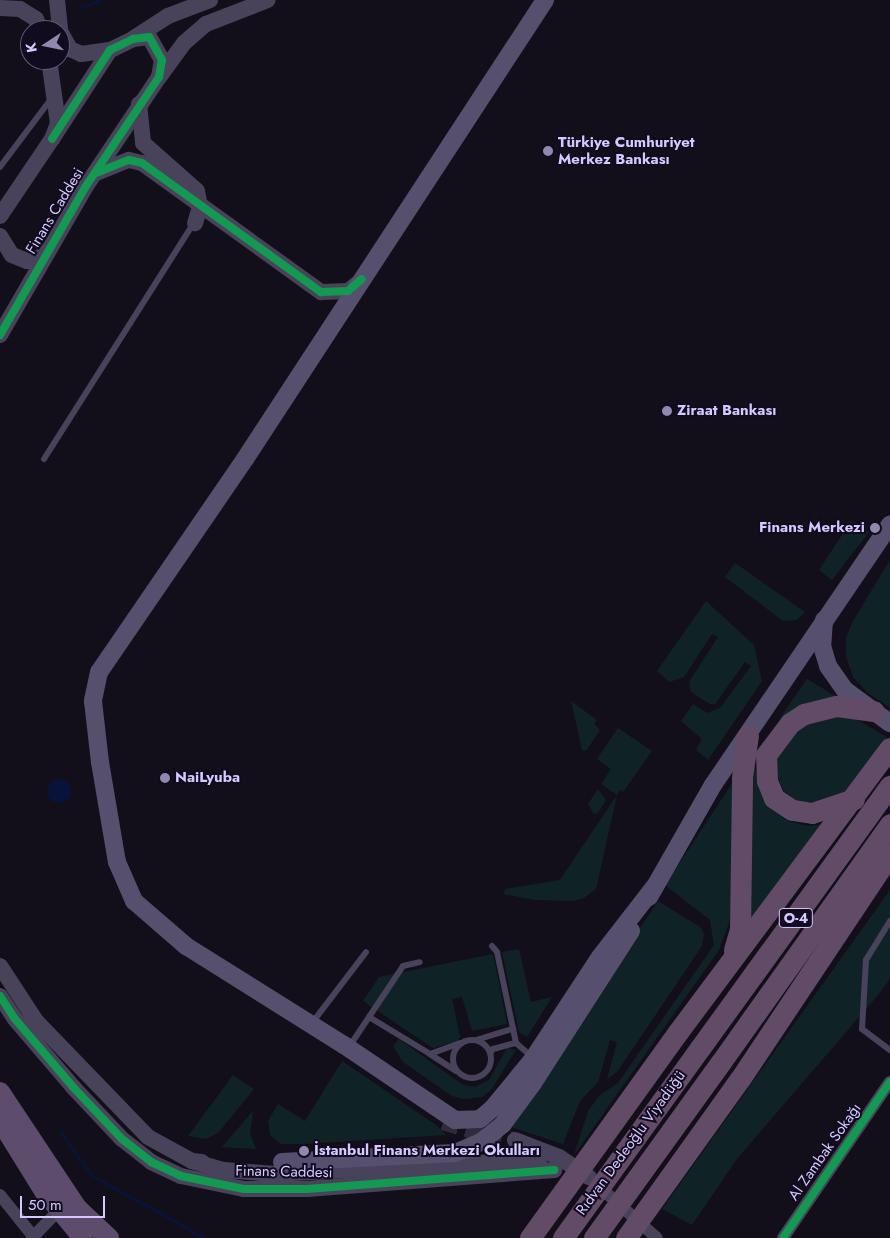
<!DOCTYPE html>
<html>
<head>
<meta charset="utf-8">
<style>
	body { margin:0 }
	#map { position:relative; width:890px; height:1238px; overflow:hidden; background:#130f1a; font-family:Jost,sans-serif }
	div>[style] { position:absolute }
	[style*='--x'] { left:calc(var(--x)*1px); top:calc(var(--y)*1px); width:calc(var(--w)*1px); rotate:calc(var(--a)*1deg) }
	.green>* { inset:0; background:#0f2327 }
	.water>* { inset:0; background:#081339 }
	.round { border-radius:50% }
	.stream>* { height:3px; margin:-1.5px; padding:0 1.5px; transform-origin:1.5px; border-radius:1.5px; background:#081339 }
	.tertiary-tunnel>* { height:16px; margin-top:-8px; transform-origin:0; background:repeating-linear-gradient(90deg,#302b3c 0 16px,transparent 0 24px) }
	.service>* { height:6px; margin:-3px; padding:0 3px; transform-origin:3px; border-radius:3px; background:#48435b }
	.service>.ring { margin:-3px; padding:0; box-sizing:content-box; background:none; border:6px solid #48435b; border-radius:50% }
	.minor>* { height:12px; margin:-6px; padding:0 6px; transform-origin:6px; border-radius:6px; background:#48435b }
	.tertiary>* { height:16px; margin:-8px; padding:0 8px; transform-origin:8px; border-radius:8px; background:#48435b }
	.secondary>* { height:18px; margin:-9px; padding:0 9px; transform-origin:9px; border-radius:9px; background:#56506e }
	.primary>* { height:20px; margin:-10px; padding:0 10px; transform-origin:10px; border-radius:10px; background:#5e4c6d }
	.trunk>* { height:21px; margin:-10.5px; padding:0 10.5px; transform-origin:10.5px; border-radius:10.5px; background:#624b67 }
	.trunk-bridge>* { height:21px; margin:-10.5px; padding:0 10.5px; transform-origin:10.5px; border-radius:10.5px; background:#624b67 }
	.cycleway>* { height:8px; margin:-4px; padding:0 4px; transform-origin:4px; border-radius:4px; background:#139951 }
	.dots>* { width:14px; height:14px; translate:-50% -50%; box-sizing:border-box; border:2px solid #110b1f; border-radius:50% }
	span { translate:-50% -50%; white-space:nowrap; text-align:center; line-height:1.15; -webkit-text-stroke:4px #110b1f; paint-order:stroke }
	.shield-label span { padding:1px 4px; background:#110b1f; border:1px solid; border-radius:4px; -webkit-text-stroke-width:0 }
	.shield-label { font-size:14px; color:#d7c9ff; font-weight:700 }
	.poi-label { font-size:15px; color:#d7c9ff; font-weight:700 }
	.left { translate:0 -50%; text-align:left }
	.right { translate:-100% -50%; text-align:right }
	.street-label { font-size:15px; color:#d7c9ff }
	.north { position:absolute; left:20px; top:20px; width:50px; height:50px; box-sizing:border-box; background:#110b1f; border:1px solid #605779; border-radius:50%; rotate:259deg; font-size:14px; font-weight:700; line-height:20px; text-align:center; color:#d7c9ff }
	.north::after { content:''; display:block; margin:auto; width:18px; height:22px; background:#9288af; clip-path:polygon(50% 0,100% 100%,50% 72%,0 100%) }
	.scale { position:absolute; left:20px; top:1196px; width:85px; height:22px; box-sizing:border-box; border:2px solid #d7c9ff; border-top:0; padding-left:6px; font-size:15px; line-height:18px; white-space:nowrap; color:#d7c9ff; -webkit-text-stroke:4px #110b1f; paint-order:stroke }
</style>
</head>
<body>
<div id="map">
	<div class="green">
		<div style="clip-path:polygon(851px 521px,869px 532px,832px 580px,819px 570px)"></div>
		<div style="clip-path:polygon(890px 560px,890px 708px,868px 693px,853px 677px,846px 657px,846px 637px,853px 621px)"></div>
		<div style="clip-path:polygon(735px 563px,805px 612px,797px 620px,783px 621px,725px 577px)"></div>
		<div style="clip-path:polygon(706px 601px,754px 645px,762px 681px,708px 760px,696px 750px,702px 739px,681px 721px,693px 704px,707px 713px,720px 708px,751px 666px,745px 662px,715px 704px,710px 704px,691px 692px,689px 682px,718px 637px,712px 634px,684px 677px,669px 682px,657px 671px)"></div>
		<div style="clip-path:polygon(807px 679px,837px 697px,796px 708px,779px 719px)"></div>
		<div style="clip-path:polygon(571px 701px,597px 720px,594px 724px,600px 730px,586px 751px,582px 750px)"></div>
		<div style="clip-path:polygon(834px 715px,854px 718px,887px 737px,851px 789px,837px 801px,800px 803px,783px 790px,776px 771px,778px 753px,791px 733px,815px 719px)"></div>
		<div style="clip-path:polygon(618px 728px,652px 751px,623px 792px,620px 790px,617px 795px,596px 889px,584px 898px,573px 901px,535px 900px,504px 894px,505px 889px,560px 880px,617px 795px,601px 784px,611px 769px,597px 759px)"></div>
		<div style="clip-path:polygon(754px 765px,770px 807px,788px 821px,807px 826px,826px 824px,749px 921px)"></div>
		<div style="clip-path:polygon(735px 779px,730px 920px,719px 950px,574px 1155px,588px 1111px,600px 1095px,618px 1083px,714px 945px,710px 920px,665px 885px)"></div>
		<div style="clip-path:polygon(598px 789px,606px 800px,598px 813px,594px 814px,588px 804px)"></div>
		<div style="clip-path:polygon(890px 890px,890px 979px,878px 995px,736px 1160px,692px 1225px,662px 1209px)"></div>
		<div style="clip-path:polygon(658px 901px,700px 927px,704px 934px,702px 946px,617px 1072px,607px 1079px,617px 1042px,610px 1040px,598px 1082px,580px 1101px,563px 1144px,508px 1126px)"></div>
		<div style="clip-path:polygon(519px 949px,531px 1002px,552px 997px,527px 1037px,519px 1032px,502px 952px)"></div>
		<div style="clip-path:polygon(493px 954px,507px 1024px,472px 1031px,462px 997px,452px 999px,460px 1037px,458px 1041px,433px 1048px,363px 1001px,379px 977px)"></div>
		<div style="clip-path:polygon(399px 1039px,463px 1085px,475px 1087px,489px 1080px,507px 1048px,516px 1050px,491px 1090px,482px 1097px,463px 1099px,452px 1096px,403px 1062px,393px 1046px)"></div>
		<div style="clip-path:polygon(342px 1061px,436px 1125px,446px 1135px,303px 1144px,281px 1144px,270px 1135px,268px 1121px,278px 1104px,305px 1121px)"></div>
		<div style="clip-path:polygon(233px 1075px,254px 1089px,218px 1133px,206px 1139px,188px 1136px)"></div>
		<div style="clip-path:polygon(253px 1111px,250px 1134px,256px 1149px,222px 1147px)"></div>
	</div>
	<div class="water">
		<div class="round" style="left:47px;top:779px;width:24px;height:24px"></div>
	</div>
	<div class="stream">
		<div style="--x:82;--y:7;--w:18;--a:-22"></div>
		<div style="--x:60;--y:1131;--w:54;--a:54.8"></div>
		<div style="--x:91;--y:1175;--w:130;--a:28.9"></div>
	</div>
	<div class="tertiary-tunnel">
		<div style="--x:443;--y:1122;--w:45;--a:16.8"></div>
		<div style="--x:486;--y:1135;--w:29;--a:10"></div>
	</div>
	<div class="service">
		<div style="--x:0;--y:167;--w:85;--a:-53.1"></div>
		<div style="--x:44;--y:459;--w:280;--a:-57.6"></div>
		<div style="--x:890;--y:921;--w:46;--a:121.6"></div>
		<div style="--x:866;--y:960;--w:69;--a:93.3"></div>
		<div style="--x:862;--y:1029;--w:35;--a:37"></div>
		<div style="--x:492;--y:946;--w:8;--a:50"></div>
		<div style="--x:497;--y:952;--w:93;--a:78.2"></div>
		<div style="--x:516;--y:1043;--w:21;--a:41"></div>
		<div style="--x:369;--y:1017;--w:71;--a:31.2"></div>
		<div style="--x:312;--y:1023;--w:89;--a:-52.7"></div>
		<div style="--x:476;--y:1040;--w:39;--a:-17"></div>
		<div class="ring" style="left:453px;top:1040px;width:32px;height:32px"></div>
		<div style="--x:349;--y:1047;--w:97;--a:-56.3"></div>
		<div style="--x:403;--y:966;--w:17;--a:-13"></div>
		<div style="--x:490;--y:1053;--w:5;--a:-53"></div>
		<div style="--x:493;--y:1049;--w:24;--a:-15"></div>
		<div style="--x:456;--y:1071;--w:31;--a:-147"></div>
		<div style="--x:430;--y:1054;--w:32;--a:-20"></div>
	</div>
	<div class="minor">
		<div style="--x:596;--y:1184;--w:81;--a:41.5"></div>
		<div style="--x:0;--y:1195;--w:53;--a:51.2"></div>
		<div style="--x:32;--y:1238;--w:39;--a:-46"></div>
		<div style="--x:783;--y:1238;--w:189;--a:-55.6"></div>
	</div>
	<div class="tertiary">
		<div style="--x:57;--y:0;--w:30;--a:84"></div>
		<div style="--x:0;--y:8;--w:20;--a:3"></div>
		<div style="--x:20;--y:9;--w:19;--a:32"></div>
		<div style="--x:36;--y:19;--w:12;--a:70"></div>
		<div style="--x:60;--y:31;--w:21;--a:61"></div>
		<div style="--x:70;--y:49;--w:12;--a:24"></div>
		<div style="--x:81;--y:54;--w:29;--a:-8"></div>
		<div style="--x:134;--y:38;--w:40;--a:-32.9"></div>
		<div style="--x:168;--y:16;--w:45;--a:-20.9"></div>
		<div style="--x:160;--y:76;--w:41;--a:-54"></div>
		<div style="--x:184;--y:43;--w:29;--a:-41"></div>
		<div style="--x:206;--y:24;--w:66;--a:-21.2"></div>
		<div style="--x:139;--y:104;--w:39;--a:84"></div>
		<div style="--x:143;--y:143;--w:72;--a:41.6"></div>
		<div style="--x:197;--y:191;--w:16;--a:79"></div>
		<div style="--x:200;--y:207;--w:17;--a:107"></div>
		<div style="--x:96;--y:173;--w:35;--a:-22"></div>
		<div style="--x:129;--y:160;--w:13;--a:13"></div>
		<div style="--x:142;--y:163;--w:221;--a:35.8"></div>
		<div style="--x:321;--y:292;--w:27;--a:-2"></div>
		<div style="--x:348;--y:291;--w:18;--a:-38"></div>
		<div style="--x:0;--y:216;--w:93;--a:-56"></div>
		<div style="--x:52;--y:139;--w:17;--a:-69"></div>
		<div style="--x:58;--y:123;--w:64;--a:-98.1"></div>
		<div style="--x:0;--y:236;--w:22;--a:58"></div>
		<div style="--x:12;--y:255;--w:16;--a:22"></div>
		<div style="--x:27;--y:261;--w:11;--a:-10"></div>
		<div style="--x:38;--y:259;--w:12;--a:-42"></div>
		<div style="--x:0;--y:335;--w:172;--a:-60"></div>
		<div style="--x:86;--y:186;--w:131;--a:-56.2"></div>
		<div style="--x:159;--y:77;--w:17;--a:-80"></div>
		<div style="--x:162;--y:60;--w:26;--a:-119"></div>
		<div style="--x:149;--y:37;--w:16;--a:173"></div>
		<div style="--x:133;--y:39;--w:25;--a:154"></div>
		<div style="--x:110;--y:50;--w:106;--a:123.1"></div>
		<div style="--x:0;--y:966;--w:66;--a:56.8"></div>
		<div style="--x:36;--y:1021;--w:161;--a:46"></div>
		<div style="--x:148;--y:1137;--w:50;--a:28.6"></div>
		<div style="--x:192;--y:1161;--w:10;--a:6"></div>
		<div style="--x:0;--y:996;--w:27;--a:57"></div>
		<div style="--x:15;--y:1019;--w:89;--a:49.5"></div>
		<div style="--x:73;--y:1087;--w:71;--a:46.7"></div>
		<div style="--x:122;--y:1139;--w:37;--a:38"></div>
		<div style="--x:151;--y:1162;--w:33;--a:25"></div>
		<div style="--x:181;--y:1176;--w:64;--a:11.7"></div>
		<div style="--x:244;--y:1189;--w:63;--a:0"></div>
		<div style="--x:307;--y:1189;--w:248;--a:-4.4"></div>
		<div style="--x:515;--y:1140;--w:47;--a:21.1"></div>
		<div style="--x:559;--y:1157;--w:36;--a:34"></div>
		<div style="--x:192;--y:1161;--w:33;--a:16"></div>
		<div style="--x:224;--y:1170;--w:51;--a:4.5"></div>
		<div style="--x:275;--y:1174;--w:242;--a:-3.1"></div>
		<div style="--x:517;--y:1161;--w:24;--a:12"></div>
	</div>
	<div class="secondary">
		<div style="--x:545;--y:0;--w:548;--a:123.17"></div>
		<div style="--x:245;--y:459;--w:258;--a:124.4"></div>
		<div style="--x:99;--y:672;--w:30;--a:102"></div>
		<div style="--x:93;--y:701;--w:61;--a:83.5"></div>
		<div style="--x:100;--y:762;--w:101;--a:80.4"></div>
		<div style="--x:117;--y:862;--w:43;--a:66.4"></div>
		<div style="--x:134;--y:901;--w:69;--a:40.9"></div>
		<div style="--x:186;--y:946;--w:186;--a:32.1"></div>
		<div style="--x:344;--y:1045;--w:134;--a:34"></div>
		<div style="--x:455;--y:1120;--w:25;--a:-2"></div>
		<div style="--x:480;--y:1119;--w:16;--a:-40"></div>
		<div style="--x:492;--y:1109;--w:65;--a:-50.6"></div>
		<div style="--x:533;--y:1059;--w:122;--a:-56.7"></div>
		<div style="--x:600;--y:957;--w:90;--a:-52.2"></div>
		<div style="--x:824;--y:620;--w:26;--a:94"></div>
		<div style="--x:822;--y:646;--w:21;--a:73"></div>
		<div style="--x:828;--y:666;--w:29;--a:55"></div>
		<div style="--x:845;--y:690;--w:56;--a:36.3"></div>
		<div style="--x:649;--y:897;--w:129;--a:-60.3"></div>
		<div style="--x:713;--y:785;--w:315;--a:-55.8"></div>
		<div style="--x:282;--y:1162;--w:173;--a:-3"></div>
		<div style="--x:455;--y:1153;--w:28;--a:-23"></div>
		<div style="--x:481;--y:1142;--w:28;--a:-39"></div>
		<div style="--x:503;--y:1124;--w:51;--a:-53.8"></div>
		<div style="--x:533;--y:1083;--w:181;--a:-57.2"></div>
	</div>
	<div class="primary">
		<div style="--x:0;--y:1092;--w:139;--a:56.4"></div>
		<div style="--x:77;--y:1208;--w:44;--a:43.2"></div>
		<div style="--x:0;--y:1120;--w:84;--a:58.2"></div>
		<div style="--x:44;--y:1191;--w:61;--a:50.3"></div>
	</div>
	<div class="trunk">
		<div style="--x:854;--y:799;--w:44;--a:161.6"></div>
		<div style="--x:812;--y:813;--w:20;--a:-171"></div>
		<div style="--x:792;--y:810;--w:22;--a:-146"></div>
		<div style="--x:774;--y:798;--w:18;--a:-112"></div>
		<div style="--x:767;--y:781;--w:26;--a:-92"></div>
		<div style="--x:766;--y:755;--w:40;--a:-53"></div>
		<div style="--x:790;--y:723;--w:17;--a:-33"></div>
		<div style="--x:804;--y:714;--w:34;--a:-14"></div>
		<div style="--x:837;--y:706;--w:37;--a:8"></div>
		<div style="--x:734;--y:950;--w:22;--a:-74"></div>
		<div style="--x:740;--y:929;--w:152;--a:-89.2"></div>
		<div style="--x:742;--y:777;--w:42;--a:-81.9"></div>
		<div style="--x:678;--y:1032;--w:354;--a:-53.3"></div>
		<div style="--x:700;--y:1048;--w:324;--a:-54.1"></div>
		<div style="--x:721;--y:1062;--w:292;--a:-54.6"></div>
		<div style="--x:740;--y:1079;--w:270;--a:-56.3"></div>
	</div>
	<div class="trunk-bridge">
		<div style="--x:530;--y:1238;--w:254;--a:-54.3"></div>
		<div style="--x:563;--y:1238;--w:234;--a:-54.2"></div>
		<div style="--x:594;--y:1238;--w:217;--a:-54.2"></div>
		<div style="--x:626;--y:1238;--w:196;--a:-54.4"></div>
	</div>
	<div class="cycleway">
		<div style="--x:96;--y:173;--w:35;--a:-22"></div>
		<div style="--x:129;--y:160;--w:13;--a:13"></div>
		<div style="--x:142;--y:163;--w:221;--a:35.8"></div>
		<div style="--x:321;--y:292;--w:27;--a:-2"></div>
		<div style="--x:348;--y:291;--w:18;--a:-41"></div>
		<div style="--x:0;--y:335;--w:172;--a:-60"></div>
		<div style="--x:86;--y:186;--w:131;--a:-56.2"></div>
		<div style="--x:159;--y:77;--w:17;--a:-80"></div>
		<div style="--x:162;--y:60;--w:26;--a:-119"></div>
		<div style="--x:149;--y:37;--w:16;--a:173"></div>
		<div style="--x:133;--y:39;--w:25;--a:154"></div>
		<div style="--x:110;--y:50;--w:106;--a:123.1"></div>
		<div style="--x:0;--y:996;--w:27;--a:57"></div>
		<div style="--x:15;--y:1019;--w:89;--a:49.5"></div>
		<div style="--x:73;--y:1087;--w:71;--a:46.7"></div>
		<div style="--x:122;--y:1139;--w:37;--a:38"></div>
		<div style="--x:151;--y:1162;--w:33;--a:25"></div>
		<div style="--x:181;--y:1176;--w:64;--a:11.7"></div>
		<div style="--x:244;--y:1189;--w:63;--a:0"></div>
		<div style="--x:307;--y:1189;--w:248;--a:-4.4"></div>
		<div style="--x:783;--y:1238;--w:189;--a:-55.6"></div>
	</div>
	<div class="dots">
		<div style="left:548px;top:151px;background:#9288af"></div>
		<div style="left:667px;top:411px;background:#9288af"></div>
		<div style="left:875px;top:528px;background:#9288af"></div>
		<div style="left:165px;top:778px;background:#9288af"></div>
		<div style="left:304px;top:1151px;background:#9288af"></div>
	</div>
	<div class="shield-label">
		<span style="left:796px;top:918px">O-4</span>
	</div>
	<div class="poi-label">
		<span class="left" style="left:558px;top:151px">Türkiye Cumhuriyet<br>Merkez Bankası</span>
		<span class="left" style="left:677px;top:411px">Ziraat Bankası</span>
		<span class="right" style="left:865px;top:528px">Finans Merkezi</span>
		<span class="left" style="left:175px;top:778px">NaiLyuba</span>
		<span class="left" style="left:314px;top:1151px">İstanbul Finans Merkezi Okulları</span>
	</div>
	<div class="street-label">
		<span style="left:55px;top:211px;rotate:-59deg">Finans Caddesi</span>
		<span style="left:631px;top:1143px;rotate:-54deg">Rıdvan Dedeoğlu Viyadüğü</span>
		<span style="left:825px;top:1152px;rotate:-55deg">Al Zambak Sokağı</span>
		<span style="left:284px;top:1172px;rotate:1deg">Finans Caddesi</span>
	</div>
	<div class="north">K</div>
	<div class="scale">50 m</div>
</div>
</body>
</html>
